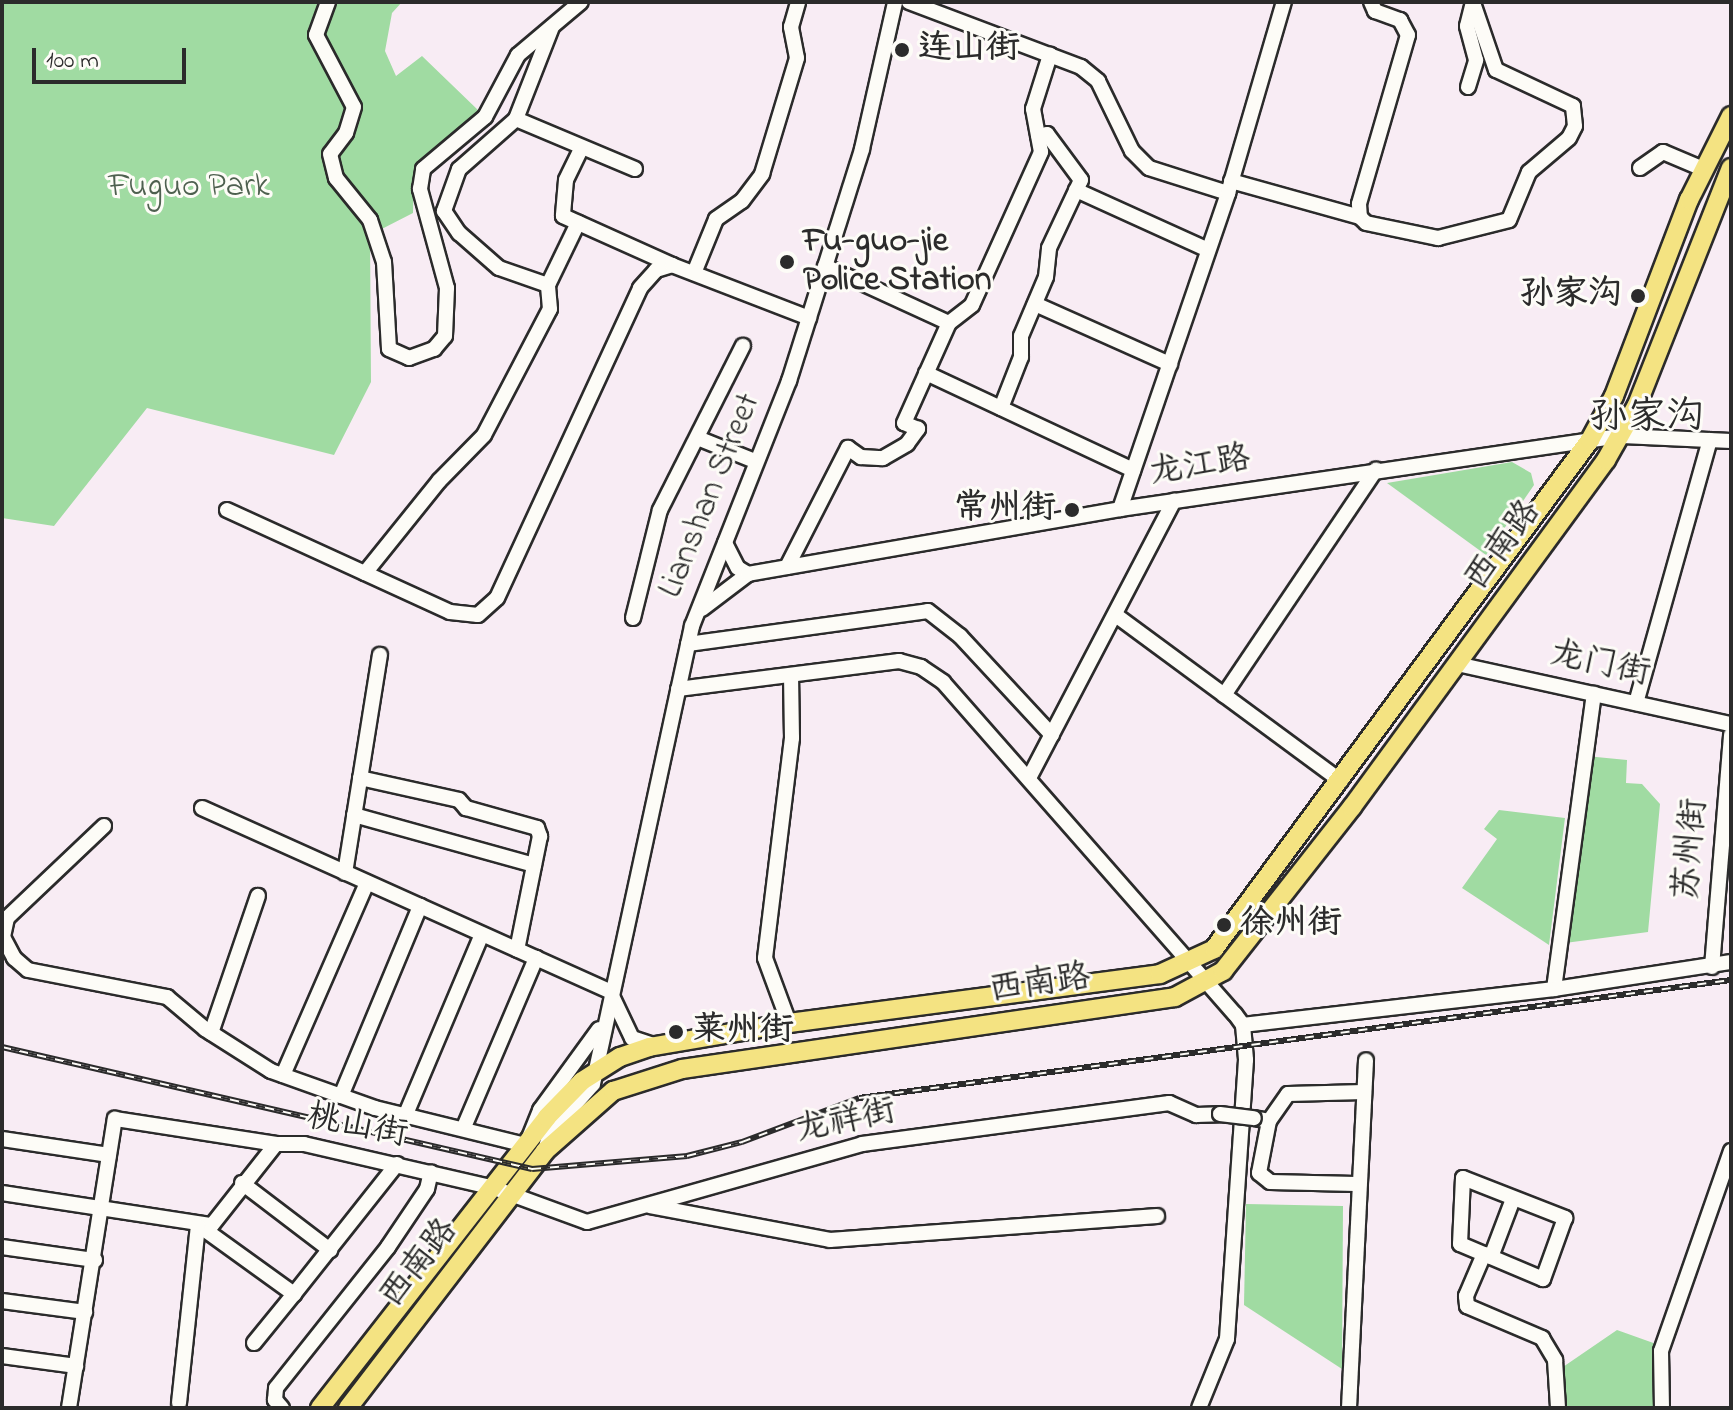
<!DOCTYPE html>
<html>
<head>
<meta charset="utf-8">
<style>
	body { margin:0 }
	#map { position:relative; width:1733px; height:1410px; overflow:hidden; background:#f8ecf4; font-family:"Indie Flower","LXGW WenKai TC",sans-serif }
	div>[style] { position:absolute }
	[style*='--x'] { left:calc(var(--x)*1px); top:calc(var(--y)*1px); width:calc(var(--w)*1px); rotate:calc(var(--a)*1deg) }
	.green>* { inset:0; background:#a0dba2 }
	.roads { filter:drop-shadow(2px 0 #2b2b2b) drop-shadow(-2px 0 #2b2b2b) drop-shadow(0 2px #2b2b2b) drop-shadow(0 -2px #2b2b2b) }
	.minor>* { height:14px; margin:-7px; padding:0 7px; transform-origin:7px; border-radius:7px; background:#fdfcf7 }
	.major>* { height:18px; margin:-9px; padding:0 9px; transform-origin:9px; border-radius:9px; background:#f4e382 }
	.rail>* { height:6px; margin-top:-3px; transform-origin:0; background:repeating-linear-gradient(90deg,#fdfcf7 0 9px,#2b2b2b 0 18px); box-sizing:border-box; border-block:2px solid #2b2b2b }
	.bridges { filter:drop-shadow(2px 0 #2b2b2b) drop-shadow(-2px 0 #2b2b2b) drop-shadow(0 2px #2b2b2b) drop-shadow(0 -2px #2b2b2b) }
	.minor-bridge>* { height:14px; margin:-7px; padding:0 7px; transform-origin:7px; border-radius:7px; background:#fdfcf7 }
	.dots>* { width:22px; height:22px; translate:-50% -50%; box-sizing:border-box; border:4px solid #fdfcf7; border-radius:50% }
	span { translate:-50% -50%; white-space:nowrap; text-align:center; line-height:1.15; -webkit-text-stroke:6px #fdfcf7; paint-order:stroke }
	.poi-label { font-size:34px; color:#2b2b2b; font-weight:700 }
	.left { translate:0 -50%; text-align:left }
	.right { translate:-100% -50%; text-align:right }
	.park-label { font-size:34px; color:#4e604f }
	.street-label { font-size:34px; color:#2b2b2b }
	.quarter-label { font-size:38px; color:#2b2b2b }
	.frame { position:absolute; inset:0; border:4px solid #2b2b2b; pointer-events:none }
	.scale { position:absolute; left:32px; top:48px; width:154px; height:36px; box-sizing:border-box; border:4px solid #2b2b2b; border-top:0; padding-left:10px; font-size:24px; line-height:28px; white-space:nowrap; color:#2b2b2b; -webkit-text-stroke:6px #fdfcf7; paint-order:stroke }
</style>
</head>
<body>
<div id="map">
	<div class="green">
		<div style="clip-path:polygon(2px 2px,402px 2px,392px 13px,385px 51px,396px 76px,422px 56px,479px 111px,414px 166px,413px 213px,370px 235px,371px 382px,334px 455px,147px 408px,54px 526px,2px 518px)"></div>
		<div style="clip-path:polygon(1512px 462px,1531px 473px,1534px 485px,1486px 555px,1387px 483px)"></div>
		<div style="clip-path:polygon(1586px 756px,1627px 760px,1626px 783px,1642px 784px,1660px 804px,1648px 932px,1565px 943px)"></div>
		<div style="clip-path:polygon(1499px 810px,1565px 818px,1549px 945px,1462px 888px,1497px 839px,1484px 829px)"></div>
		<div style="clip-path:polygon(1246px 1204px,1343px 1206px,1342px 1369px,1244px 1305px)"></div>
		<div style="clip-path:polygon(1617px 1330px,1659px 1345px,1654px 1366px,1657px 1408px,1564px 1408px,1560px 1369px)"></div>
	</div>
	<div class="roads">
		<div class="minor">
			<div style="--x:328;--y:2;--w:35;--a:110"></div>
			<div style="--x:316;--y:35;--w:81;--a:62.2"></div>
			<div style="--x:354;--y:107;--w:27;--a:107"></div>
			<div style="--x:346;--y:133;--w:26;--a:127"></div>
			<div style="--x:330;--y:154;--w:25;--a:76"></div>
			<div style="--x:336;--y:178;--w:54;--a:51"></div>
			<div style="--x:370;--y:220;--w:44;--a:71.6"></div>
			<div style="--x:384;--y:262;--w:87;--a:86.7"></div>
			<div style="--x:389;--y:349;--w:22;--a:24"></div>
			<div style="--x:409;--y:358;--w:27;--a:-20"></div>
			<div style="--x:434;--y:349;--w:17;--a:-50"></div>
			<div style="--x:445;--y:336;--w:48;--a:-87.6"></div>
			<div style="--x:447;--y:288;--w:103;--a:-105.3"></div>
			<div style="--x:420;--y:189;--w:20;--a:-81"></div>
			<div style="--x:423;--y:169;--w:81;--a:-40"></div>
			<div style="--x:485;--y:117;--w:70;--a:-62"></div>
			<div style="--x:518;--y:55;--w:82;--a:-40.1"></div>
			<div style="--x:909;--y:2;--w:184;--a:20.7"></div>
			<div style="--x:1081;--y:67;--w:22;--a:39"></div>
			<div style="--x:1098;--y:81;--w:78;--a:64.1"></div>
			<div style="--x:1132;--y:151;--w:24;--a:45"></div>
			<div style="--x:1149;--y:168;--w:83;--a:17.6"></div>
			<div style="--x:1371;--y:2;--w:10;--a:66"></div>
			<div style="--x:1375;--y:11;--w:27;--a:20"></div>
			<div style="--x:1400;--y:20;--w:17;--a:62"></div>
			<div style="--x:1408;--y:35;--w:176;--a:106.2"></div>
			<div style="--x:1359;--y:204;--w:13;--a:86"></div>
			<div style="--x:1360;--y:217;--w:8;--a:45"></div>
			<div style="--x:1366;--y:223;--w:74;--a:11.8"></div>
			<div style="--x:1438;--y:238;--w:73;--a:-14.2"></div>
			<div style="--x:1509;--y:220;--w:52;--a:-67.4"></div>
			<div style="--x:1529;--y:172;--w:52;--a:-40.4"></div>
			<div style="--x:1569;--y:138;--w:13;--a:-63"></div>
			<div style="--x:1575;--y:126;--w:20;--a:-96"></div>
			<div style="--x:1573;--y:106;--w:85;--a:-154.9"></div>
			<div style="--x:1496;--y:70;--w:71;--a:-108.9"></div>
			<div style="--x:552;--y:27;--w:99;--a:111.4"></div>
			<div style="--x:516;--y:119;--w:129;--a:22.8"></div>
			<div style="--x:1468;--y:87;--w:28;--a:-73"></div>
			<div style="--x:1476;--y:60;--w:35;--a:-105"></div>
			<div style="--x:1467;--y:26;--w:21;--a:-76"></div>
			<div style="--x:516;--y:119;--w:76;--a:138.7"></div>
			<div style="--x:459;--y:169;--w:45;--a:109.7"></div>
			<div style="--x:444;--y:211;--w:27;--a:56"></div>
			<div style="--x:459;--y:233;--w:53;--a:41.2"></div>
			<div style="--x:499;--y:268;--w:52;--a:19.1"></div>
			<div style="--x:581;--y:149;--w:34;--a:116"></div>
			<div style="--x:566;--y:180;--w:36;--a:95"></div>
			<div style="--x:563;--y:216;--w:120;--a:24.2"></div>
			<div style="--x:1640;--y:168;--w:28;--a:-35"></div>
			<div style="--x:1663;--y:152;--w:43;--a:23"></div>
			<div style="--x:1231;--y:181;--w:134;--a:15.6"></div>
			<div style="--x:1076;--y:190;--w:145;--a:24.4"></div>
			<div style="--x:825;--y:266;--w:136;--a:24.7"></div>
			<div style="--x:694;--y:273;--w:58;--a:-67.8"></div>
			<div style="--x:716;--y:219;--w:32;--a:-35"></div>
			<div style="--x:742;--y:201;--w:34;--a:-53"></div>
			<div style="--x:762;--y:174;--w:121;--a:-73.2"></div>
			<div style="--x:797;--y:58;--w:32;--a:-101"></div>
			<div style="--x:791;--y:27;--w:26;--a:-74"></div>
			<div style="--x:1035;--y:304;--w:148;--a:24"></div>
			<div style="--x:926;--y:373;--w:229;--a:25.1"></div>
			<div style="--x:1001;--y:408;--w:55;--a:-68.6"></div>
			<div style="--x:1021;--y:357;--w:21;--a:-90"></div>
			<div style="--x:1021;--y:336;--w:64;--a:-67"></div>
			<div style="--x:1046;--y:277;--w:29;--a:-84"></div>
			<div style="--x:1049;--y:248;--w:75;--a:-64.8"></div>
			<div style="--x:1081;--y:180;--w:57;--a:-126.5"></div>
			<div style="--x:1047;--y:134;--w:9;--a:167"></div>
			<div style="--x:700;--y:439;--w:59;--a:21.8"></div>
			<div style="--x:1120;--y:509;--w:334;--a:-71.1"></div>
			<div style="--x:1228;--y:193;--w:199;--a:-73.7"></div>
			<div style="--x:227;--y:510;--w:245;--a:24.6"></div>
			<div style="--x:450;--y:612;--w:28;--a:6"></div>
			<div style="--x:478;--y:615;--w:25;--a:-42"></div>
			<div style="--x:497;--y:598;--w:341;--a:-65.2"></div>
			<div style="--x:640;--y:288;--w:24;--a:-48"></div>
			<div style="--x:656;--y:270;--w:17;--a:-17"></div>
			<div style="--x:672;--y:265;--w:147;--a:21.1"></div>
			<div style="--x:725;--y:543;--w:28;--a:63"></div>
			<div style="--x:738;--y:568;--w:12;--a:31"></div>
			<div style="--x:787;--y:567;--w:134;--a:-62.9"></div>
			<div style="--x:848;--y:448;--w:16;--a:35"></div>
			<div style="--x:861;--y:457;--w:22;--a:3"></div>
			<div style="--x:883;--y:458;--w:28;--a:-30"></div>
			<div style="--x:907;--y:444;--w:19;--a:-54"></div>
			<div style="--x:918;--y:429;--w:15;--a:-157"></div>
			<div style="--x:904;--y:423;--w:110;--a:-65.8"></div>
			<div style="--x:949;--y:323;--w:29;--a:-38"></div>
			<div style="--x:972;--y:305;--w:168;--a:-65.7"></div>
			<div style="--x:1041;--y:152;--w:44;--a:-100.5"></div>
			<div style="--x:1033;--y:109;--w:57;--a:-72.5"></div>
			<div style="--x:365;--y:573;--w:118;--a:-51.2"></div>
			<div style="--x:439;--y:481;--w:64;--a:-45.6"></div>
			<div style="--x:484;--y:435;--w:142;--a:-62.4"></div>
			<div style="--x:550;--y:309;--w:24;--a:-95"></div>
			<div style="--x:548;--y:285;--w:69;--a:-64.2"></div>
			<div style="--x:702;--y:609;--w:58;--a:-37.3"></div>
			<div style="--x:748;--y:574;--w:378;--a:-9.9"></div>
			<div style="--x:1120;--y:509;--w:505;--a:-8.31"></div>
			<div style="--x:1620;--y:436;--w:111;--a:2.6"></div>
			<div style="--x:1117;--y:616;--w:278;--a:36.4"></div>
			<div style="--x:633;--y:618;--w:111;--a:-76"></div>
			<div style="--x:660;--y:510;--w:184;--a:-63.2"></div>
			<div style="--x:688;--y:644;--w:242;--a:-7.8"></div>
			<div style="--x:928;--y:611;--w:41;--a:38"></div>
			<div style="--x:960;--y:636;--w:135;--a:47.1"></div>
			<div style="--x:1457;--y:664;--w:280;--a:12.4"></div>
			<div style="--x:678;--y:689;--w:223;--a:-7.2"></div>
			<div style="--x:899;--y:661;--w:23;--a:15"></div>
			<div style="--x:921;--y:667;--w:27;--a:34"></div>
			<div style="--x:943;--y:682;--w:442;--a:48.7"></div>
			<div style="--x:1235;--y:1014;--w:14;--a:54"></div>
			<div style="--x:1243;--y:1025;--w:35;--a:85"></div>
			<div style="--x:1246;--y:1060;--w:280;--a:93.9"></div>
			<div style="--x:1227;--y:1339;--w:74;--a:112.1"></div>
			<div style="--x:1224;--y:695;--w:272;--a:-56"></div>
			<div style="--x:1636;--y:703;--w:273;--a:-74.3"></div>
			<div style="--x:360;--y:778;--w:101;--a:12.5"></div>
			<div style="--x:459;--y:800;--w:11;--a:49"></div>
			<div style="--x:466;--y:808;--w:74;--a:15.7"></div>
			<div style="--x:537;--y:828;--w:9;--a:69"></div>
			<div style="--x:540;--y:836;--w:116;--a:101.4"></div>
			<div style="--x:1029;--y:778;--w:313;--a:-62.4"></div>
			<div style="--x:202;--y:808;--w:448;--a:24.2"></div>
			<div style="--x:354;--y:815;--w:187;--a:15.5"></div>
			<div style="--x:104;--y:826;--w:134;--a:136.5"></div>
			<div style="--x:7;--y:918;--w:19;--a:102"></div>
			<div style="--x:3;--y:937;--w:24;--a:62"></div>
			<div style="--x:14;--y:958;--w:18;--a:41"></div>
			<div style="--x:28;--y:970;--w:142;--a:11"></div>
			<div style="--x:167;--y:997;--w:50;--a:40.1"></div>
			<div style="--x:205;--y:1029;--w:78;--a:32.5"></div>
			<div style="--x:271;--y:1071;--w:110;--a:19.6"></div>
			<div style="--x:375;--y:1108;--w:155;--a:13.8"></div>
			<div style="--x:526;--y:1145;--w:38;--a:-68"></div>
			<div style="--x:540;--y:1110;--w:100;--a:-53.9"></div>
			<div style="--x:345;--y:873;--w:221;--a:-80.9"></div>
			<div style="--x:1712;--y:967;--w:233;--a:-85.3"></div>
			<div style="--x:1554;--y:989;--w:298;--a:-82.3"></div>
			<div style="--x:612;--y:996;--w:47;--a:64.5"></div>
			<div style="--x:632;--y:1038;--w:23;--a:18"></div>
			<div style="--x:789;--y:1023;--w:69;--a:-110.3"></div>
			<div style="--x:765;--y:958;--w:222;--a:-83"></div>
			<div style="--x:792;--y:738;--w:61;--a:-90.9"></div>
			<div style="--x:1243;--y:1025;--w:313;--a:-6.6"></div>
			<div style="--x:1554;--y:989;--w:179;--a:-8.7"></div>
			<div style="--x:211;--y:1033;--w:145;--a:-71.1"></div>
			<div style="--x:283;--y:1075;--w:210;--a:-66.4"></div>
			<div style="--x:341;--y:1096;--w:206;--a:-67.4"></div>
			<div style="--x:406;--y:1114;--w:195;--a:-67.1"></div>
			<div style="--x:1254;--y:1118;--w:15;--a:11"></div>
			<div style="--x:1269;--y:1121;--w:53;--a:100.9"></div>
			<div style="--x:1259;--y:1173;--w:14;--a:39"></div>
			<div style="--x:1270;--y:1182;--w:86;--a:1.3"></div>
			<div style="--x:1269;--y:1121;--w:33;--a:-55"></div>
			<div style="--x:1288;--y:1094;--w:76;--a:-1.5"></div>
			<div style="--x:464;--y:1127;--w:184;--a:-66.9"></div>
			<div style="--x:2;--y:1139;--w:108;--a:8.5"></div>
			<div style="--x:545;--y:1151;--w:20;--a:-75"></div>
			<div style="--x:550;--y:1132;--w:64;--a:-48.1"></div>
			<div style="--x:593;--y:1084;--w:469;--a:-77.8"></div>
			<div style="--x:692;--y:626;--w:264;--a:-68.4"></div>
			<div style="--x:789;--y:381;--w:243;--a:-72.5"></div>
			<div style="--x:862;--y:149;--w:151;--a:-77.3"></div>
			<div style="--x:1463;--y:1178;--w:110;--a:21.4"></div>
			<div style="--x:1565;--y:1218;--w:65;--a:109.8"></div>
			<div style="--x:1543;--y:1279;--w:90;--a:-157.1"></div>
			<div style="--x:1460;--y:1244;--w:66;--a:-87.4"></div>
			<div style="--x:242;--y:1183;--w:111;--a:37.3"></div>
			<div style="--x:2;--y:1193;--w:212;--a:8.7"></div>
			<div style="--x:212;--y:1225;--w:103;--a:-51.7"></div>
			<div style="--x:276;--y:1144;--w:28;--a:0"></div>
			<div style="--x:304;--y:1144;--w:195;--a:13"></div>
			<div style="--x:494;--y:1188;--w:99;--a:20.1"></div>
			<div style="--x:587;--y:1222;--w:286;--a:-15.8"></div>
			<div style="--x:862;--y:1144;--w:310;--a:-7.6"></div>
			<div style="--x:1169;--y:1103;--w:30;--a:24"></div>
			<div style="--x:1196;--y:1115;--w:24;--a:-2"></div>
			<div style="--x:650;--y:1206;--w:183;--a:10.7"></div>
			<div style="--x:830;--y:1240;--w:328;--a:-4.2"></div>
			<div style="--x:201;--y:1227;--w:115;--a:35.8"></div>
			<div style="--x:294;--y:1294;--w:166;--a:-51.6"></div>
			<div style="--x:2;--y:1247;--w:94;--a:8"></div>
			<div style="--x:1484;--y:1254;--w:46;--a:113.2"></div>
			<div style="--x:1466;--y:1296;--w:10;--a:84"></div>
			<div style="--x:1467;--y:1306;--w:82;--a:23.1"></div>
			<div style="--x:1542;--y:1338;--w:26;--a:59"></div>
			<div style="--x:1555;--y:1360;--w:48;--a:86.4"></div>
			<div style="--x:1491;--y:1257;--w:62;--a:-69.2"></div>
			<div style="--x:2;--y:1301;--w:84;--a:7.5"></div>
			<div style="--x:254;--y:1343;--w:63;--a:-50.8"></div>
			<div style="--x:2;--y:1356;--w:75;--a:7.7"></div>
			<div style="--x:179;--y:1403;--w:178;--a:-83.9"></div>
			<div style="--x:69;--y:1408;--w:293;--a:-81"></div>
			<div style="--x:115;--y:1119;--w:163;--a:8.8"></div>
			<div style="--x:282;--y:1408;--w:11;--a:-131"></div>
			<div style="--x:275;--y:1400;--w:12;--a:-85"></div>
			<div style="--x:276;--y:1388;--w:180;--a:-51.5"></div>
			<div style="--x:388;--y:1247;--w:70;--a:-56.1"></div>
			<div style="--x:427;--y:1189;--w:17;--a:-77"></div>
			<div style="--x:1349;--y:1408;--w:348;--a:-87.2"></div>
			<div style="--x:1662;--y:1408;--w:57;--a:-91"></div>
			<div style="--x:1661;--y:1351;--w:212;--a:-70.7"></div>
		</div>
		<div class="major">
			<div style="--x:320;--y:1408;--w:369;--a:-52"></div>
			<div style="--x:547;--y:1117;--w:50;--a:-45.8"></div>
			<div style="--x:582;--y:1081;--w:45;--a:-32.3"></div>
			<div style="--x:620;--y:1057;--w:31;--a:-19"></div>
			<div style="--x:649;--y:1047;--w:142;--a:-9.7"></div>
			<div style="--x:789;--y:1023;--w:374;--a:-7.5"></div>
			<div style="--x:1160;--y:974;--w:60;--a:-24.8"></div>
			<div style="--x:1214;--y:949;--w:633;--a:-53.55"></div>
			<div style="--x:1590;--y:440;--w:50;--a:-61.4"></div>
			<div style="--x:1614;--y:396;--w:210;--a:-69.1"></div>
			<div style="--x:1689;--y:200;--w:94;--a:-63.4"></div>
			<div style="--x:348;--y:1408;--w:324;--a:-52.5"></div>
			<div style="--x:545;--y:1151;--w:91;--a:-41.4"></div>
			<div style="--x:613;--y:1091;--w:72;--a:-17.7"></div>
			<div style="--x:682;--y:1069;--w:498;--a:-8.3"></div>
			<div style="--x:1175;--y:997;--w:55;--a:-28.4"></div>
			<div style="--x:1223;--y:971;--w:209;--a:-51.8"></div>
			<div style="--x:1352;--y:807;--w:430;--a:-53.8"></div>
			<div style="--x:1606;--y:460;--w:63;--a:-60.6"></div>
			<div style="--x:1637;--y:405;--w:255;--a:-68.4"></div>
		</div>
	</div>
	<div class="rail">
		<div style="--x:2;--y:1047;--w:544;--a:12.96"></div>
		<div style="--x:532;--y:1169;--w:156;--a:-4.8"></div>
		<div style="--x:687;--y:1156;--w:57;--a:-14.3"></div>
		<div style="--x:742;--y:1142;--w:125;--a:-20.6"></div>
		<div style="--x:859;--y:1098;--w:880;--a:-7.71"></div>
	</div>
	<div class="bridges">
		<div class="minor-bridge">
			<div style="--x:1220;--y:1114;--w:34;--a:7"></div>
		</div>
	</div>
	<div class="dots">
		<div style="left:902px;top:50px;background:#2b2b2b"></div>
		<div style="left:787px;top:262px;background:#2b2b2b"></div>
		<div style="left:1638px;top:296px;background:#2b2b2b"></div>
		<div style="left:1072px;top:510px;background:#2b2b2b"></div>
		<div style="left:1224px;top:925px;background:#2b2b2b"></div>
		<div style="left:676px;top:1032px;background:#2b2b2b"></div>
	</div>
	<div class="poi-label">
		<span class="left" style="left:918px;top:50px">连山街</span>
		<span class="left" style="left:803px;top:262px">Fu-guo-jie<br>Police Station</span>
		<span class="right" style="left:1622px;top:296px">孙家沟</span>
		<span class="right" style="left:1056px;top:510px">常州街</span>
		<span class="left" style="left:1240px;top:925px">徐州街</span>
		<span class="left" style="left:692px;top:1032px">莱州街</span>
	</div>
	<div class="park-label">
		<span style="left:189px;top:188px">Fuguo Park</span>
	</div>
	<div class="street-label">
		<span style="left:1200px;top:467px;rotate:-9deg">龙江路</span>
		<span style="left:711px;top:496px;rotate:-68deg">Lianshan Street</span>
		<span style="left:1504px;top:546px;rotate:-54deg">西南路</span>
		<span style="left:1600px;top:665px;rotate:12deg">龙门街</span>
		<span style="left:1692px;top:849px;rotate:-85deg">苏州街</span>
		<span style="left:1040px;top:985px;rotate:-8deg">西南路</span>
		<span style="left:846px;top:1122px;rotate:-12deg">龙祥街</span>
		<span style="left:357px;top:1127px;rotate:11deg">桃山街</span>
		<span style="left:420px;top:1264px;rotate:-52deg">西南路</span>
	</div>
	<div class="quarter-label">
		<span style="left:1647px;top:419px">孙家沟</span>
	</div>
	<div class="frame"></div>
	<div class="scale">100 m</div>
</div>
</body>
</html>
